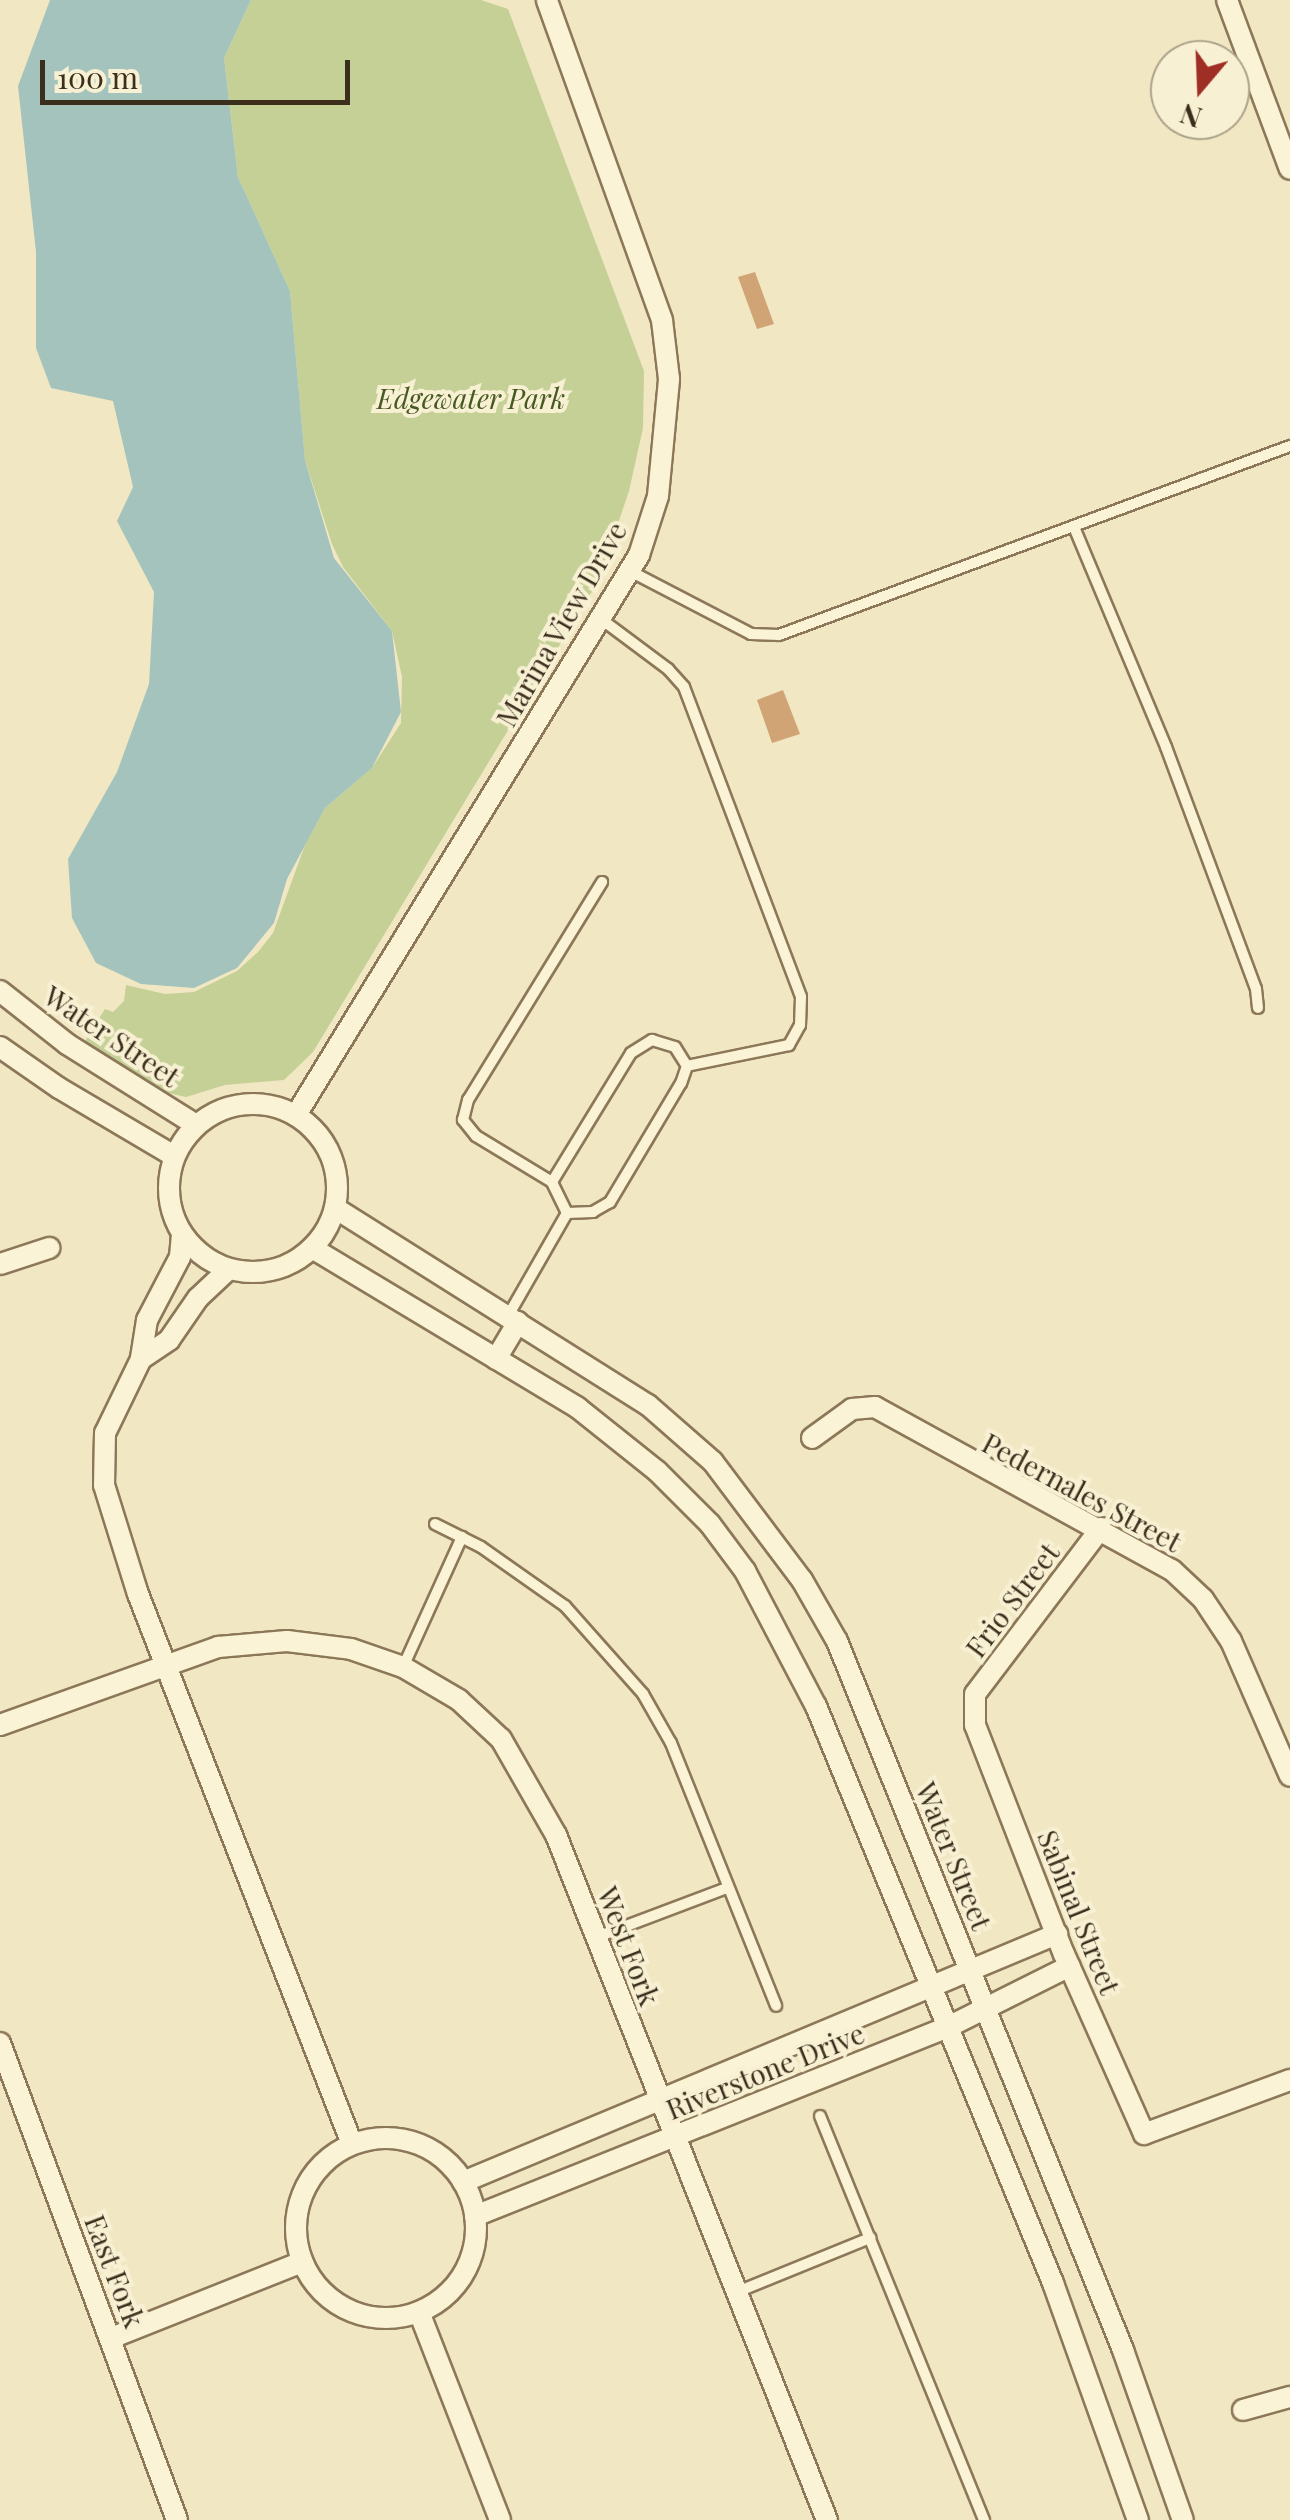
<!DOCTYPE html>
<html>
<head>
<meta charset="utf-8">
<style>
	body { margin:0 }
	#map { position:relative; width:1290px; height:2520px; overflow:hidden; background:#f1e7c3; font-family:"Playfair Display",serif }
	div>[style] { position:absolute }
	[style*='--x'] { left:calc(var(--x)*1px); top:calc(var(--y)*1px); width:calc(var(--w)*1px); rotate:calc(var(--a)*1deg) }
	.green>* { inset:0; background:#c4d096 }
	.water>* { inset:0; background:#a5c3bd }
	.building>* { inset:0; background:#d1a476 }
	.roads { filter:drop-shadow(2px 0 #8c7858) drop-shadow(-2px 0 #8c7858) drop-shadow(0 2px #8c7858) drop-shadow(0 -2px #8c7858) }
	.service>* { height:10px; margin:-5px; padding:0 5px; transform-origin:5px; border-radius:5px; background:#fbf3d6 }
	.minor>* { height:20px; margin:-10px; padding:0 10px; transform-origin:10px; border-radius:10px; background:#fbf3d6 }
	.minor>.ring { margin:-10px; padding:0; box-sizing:content-box; background:none; border:20px solid #fbf3d6; border-radius:50% }
	span { translate:-50% -50%; white-space:nowrap; text-align:center; line-height:1.15; -webkit-text-stroke:8px #f8f0d3; paint-order:stroke }
	.park-label { font-size:28px; color:#465922; font-style:italic }
	.street-label { font-size:28px; color:#3b2e1d }
	.north { position:absolute; left:1150px; top:40px; width:100px; height:100px; box-sizing:border-box; background:#f8f0d3; border:2px solid #aca28a; border-radius:50%; rotate:199deg; font-size:28px; font-weight:700; line-height:40px; text-align:center; color:#3b2e1d }
	.north::after { content:''; display:block; margin:auto; width:35px; height:45px; background:#9f2e24; clip-path:polygon(50% 0,100% 100%,50% 72%,0 100%) }
	.scale { position:absolute; left:40px; top:60px; width:310px; height:45px; box-sizing:border-box; border:5px solid #3b2e1d; border-top:0; padding-left:12px; font-size:30px; line-height:35px; white-space:nowrap; color:#3b2e1d; -webkit-text-stroke:8px #f8f0d3; paint-order:stroke }
</style>
</head>
<body>
<div id="map">
	<div class="green">
		<div style="clip-path:polygon(251px 0,481px 0,508px 9px,644px 371px,643px 428px,629px 491px,599px 580px,313px 1052px,284px 1080px,225px 1085px,186px 1097px,164px 1092px,84px 1043px,105px 1009px,113px 1012px,124px 1001px,126px 985px,165px 994px,194px 992px,237px 971px,258px 952px,273px 933px,305px 845px,325px 808px,372px 768px,401px 723px,402px 677px,392px 631px,343px 567px,332px 544px,305px 460px,290px 291px,238px 177px,224px 58px)"></div>
	</div>
	<div class="water">
		<div style="clip-path:polygon(50px 0,251px 0,224px 58px,238px 177px,290px 291px,305px 460px,334px 558px,392px 631px,401px 712px,372px 768px,325px 808px,287px 879px,274px 923px,237px 968px,194px 988px,141px 984px,96px 963px,72px 918px,68px 859px,117px 772px,149px 684px,154px 592px,117px 521px,133px 487px,113px 401px,51px 388px,36px 348px,36px 252px,18px 86px)"></div>
	</div>
	<div class="building">
		<div style="clip-path:polygon(755px 272px,774px 324px,757px 329px,738px 277px)"></div>
		<div style="clip-path:polygon(783px 690px,800px 734px,772px 743px,757px 700px)"></div>
	</div>
	<div class="roads">
		<div class="service">
			<div style="--x:1074;--y:527;--w:238;--a:67.3"></div>
			<div style="--x:1166;--y:747;--w:258;--a:69.6"></div>
			<div style="--x:1256;--y:989;--w:19;--a:84"></div>
			<div style="--x:630;--y:571;--w:136;--a:27.5"></div>
			<div style="--x:751;--y:634;--w:28;--a:2"></div>
			<div style="--x:779;--y:635;--w:545;--a:-20.3"></div>
			<div style="--x:601;--y:619;--w:84;--a:36.7"></div>
			<div style="--x:668;--y:669;--w:24;--a:48"></div>
			<div style="--x:684;--y:687;--w:331;--a:69.3"></div>
			<div style="--x:801;--y:997;--w:28;--a:92"></div>
			<div style="--x:800;--y:1025;--w:23;--a:119"></div>
			<div style="--x:789;--y:1045;--w:104;--a:168.4"></div>
			<div style="--x:652;--y:1040;--w:24;--a:17"></div>
			<div style="--x:675;--y:1047;--w:22;--a:58"></div>
			<div style="--x:687;--y:1066;--w:18;--a:109"></div>
			<div style="--x:681;--y:1083;--w:139;--a:120.8"></div>
			<div style="--x:610;--y:1202;--w:20;--a:150"></div>
			<div style="--x:593;--y:1212;--w:26;--a:178"></div>
			<div style="--x:567;--y:1213;--w:34;--a:-116"></div>
			<div style="--x:552;--y:1182;--w:151;--a:-58.5"></div>
			<div style="--x:631;--y:1053;--w:25;--a:-32"></div>
			<div style="--x:552;--y:1182;--w:89;--a:-148.8"></div>
			<div style="--x:476;--y:1136;--w:21;--a:-129"></div>
			<div style="--x:463;--y:1120;--w:21;--a:-76"></div>
			<div style="--x:468;--y:1100;--w:256;--a:-58.4"></div>
			<div style="--x:508;--y:1316;--w:119;--a:-60.2"></div>
			<div style="--x:435;--y:1524;--w:51;--a:26.6"></div>
			<div style="--x:481;--y:1547;--w:103;--a:35.1"></div>
			<div style="--x:565;--y:1606;--w:118;--a:48.4"></div>
			<div style="--x:643;--y:1694;--w:56;--a:60.3"></div>
			<div style="--x:671;--y:1743;--w:283;--a:68.2"></div>
			<div style="--x:403;--y:1667;--w:143;--a:-65.6"></div>
			<div style="--x:597;--y:1937;--w:139;--a:-20.7"></div>
			<div style="--x:820;--y:2116;--w:436;--a:67.9"></div>
			<div style="--x:737;--y:2292;--w:144;--a:-22.1"></div>
		</div>
		<div class="minor">
			<div style="--x:1227;--y:0;--w:180;--a:69.6"></div>
			<div style="--x:0;--y:991;--w:85;--a:38.3"></div>
			<div style="--x:67;--y:1044;--w:152;--a:32.1"></div>
			<div style="--x:0;--y:1047;--w:72;--a:34.8"></div>
			<div style="--x:59;--y:1088;--w:134;--a:30.6"></div>
			<div class="ring" style="left:169px;top:1104px;width:148px;height:148px"></div>
			<div style="--x:296;--y:1115;--w:657;--a:-58.51"></div>
			<div style="--x:639;--y:555;--w:62;--a:-72.1"></div>
			<div style="--x:658;--y:496;--w:118;--a:-84.6"></div>
			<div style="--x:669;--y:379;--w:59;--a:-96.8"></div>
			<div style="--x:662;--y:320;--w:340;--a:-109.8"></div>
			<div style="--x:335;--y:1208;--w:370;--a:32.2"></div>
			<div style="--x:648;--y:1405;--w:86;--a:41.2"></div>
			<div style="--x:713;--y:1462;--w:148;--a:53"></div>
			<div style="--x:802;--y:1580;--w:70;--a:60.2"></div>
			<div style="--x:837;--y:1641;--w:765;--a:68.03"></div>
			<div style="--x:1123;--y:2350;--w:180;--a:70.6"></div>
			<div style="--x:182;--y:1234;--w:23;--a:95"></div>
			<div style="--x:180;--y:1257;--w:71;--a:117.6"></div>
			<div style="--x:147;--y:1320;--w:39;--a:99"></div>
			<div style="--x:141;--y:1359;--w:82;--a:115.9"></div>
			<div style="--x:105;--y:1433;--w:52;--a:91.1"></div>
			<div style="--x:104;--y:1485;--w:114;--a:72.7"></div>
			<div style="--x:138;--y:1594;--w:590;--a:68.74"></div>
			<div style="--x:312;--y:1248;--w:310;--a:31"></div>
			<div style="--x:578;--y:1408;--w:101;--a:38.6"></div>
			<div style="--x:657;--y:1471;--w:75;--a:45"></div>
			<div style="--x:710;--y:1524;--w:59;--a:53.3"></div>
			<div style="--x:745;--y:1571;--w:153;--a:62.3"></div>
			<div style="--x:816;--y:1706;--w:624;--a:67.67"></div>
			<div style="--x:1053;--y:2283;--w:252;--a:70.3"></div>
			<div style="--x:0;--y:1264;--w:52;--a:-18.1"></div>
			<div style="--x:141;--y:1359;--w:34;--a:-34"></div>
			<div style="--x:169;--y:1340;--w:51;--a:-55.4"></div>
			<div style="--x:198;--y:1298;--w:42;--a:-43.1"></div>
			<div style="--x:496;--y:1359;--w:43;--a:-59.3"></div>
			<div style="--x:812;--y:1438;--w:49;--a:-35.9"></div>
			<div style="--x:852;--y:1409;--w:23;--a:-5"></div>
			<div style="--x:875;--y:1407;--w:339;--a:28.8"></div>
			<div style="--x:1172;--y:1570;--w:42;--a:43.1"></div>
			<div style="--x:1203;--y:1599;--w:50;--a:56.3"></div>
			<div style="--x:1231;--y:1641;--w:147;--a:66.4"></div>
			<div style="--x:1101;--y:1528;--w:208;--a:127.2"></div>
			<div style="--x:975;--y:1694;--w:31;--a:90"></div>
			<div style="--x:975;--y:1725;--w:246;--a:68.8"></div>
			<div style="--x:1064;--y:1954;--w:197;--a:66"></div>
			<div style="--x:1144;--y:2134;--w:156;--a:-20.3"></div>
			<div style="--x:0;--y:1725;--w:232;--a:-19.7"></div>
			<div style="--x:218;--y:1647;--w:69;--a:-5"></div>
			<div style="--x:287;--y:1641;--w:64;--a:7.1"></div>
			<div style="--x:351;--y:1649;--w:55;--a:19.1"></div>
			<div style="--x:403;--y:1667;--w:65;--a:30.5"></div>
			<div style="--x:459;--y:1700;--w:57;--a:42.9"></div>
			<div style="--x:501;--y:1739;--w:111;--a:60.2"></div>
			<div style="--x:556;--y:1835;--w:737;--a:68.42"></div>
			<div style="--x:0;--y:2043;--w:509;--a:69.64"></div>
			<div class="ring" style="left:296px;top:2138px;width:160px;height:160px"></div>
			<div style="--x:463;--y:2182;--w:644;--a:-22.66"></div>
			<div style="--x:475;--y:2216;--w:509;--a:-21.78"></div>
			<div style="--x:948;--y:2027;--w:136;--a:-26.6"></div>
			<div style="--x:419;--y:2312;--w:223;--a:68.7"></div>
			<div style="--x:111;--y:2338;--w:206;--a:-21.7"></div>
			<div style="--x:1243;--y:2410;--w:49;--a:-15.5"></div>
		</div>
	</div>
	<div class="park-label">
		<span style="left:471px;top:398px">Edgewater Park</span>
	</div>
	<div class="street-label">
		<span style="left:561px;top:624px;rotate:-60deg">Marina View Drive</span>
		<span style="left:112px;top:1036px;rotate:34deg">Water Street</span>
		<span style="left:1082px;top:1492px;rotate:28deg">Pedernales Street</span>
		<span style="left:1012px;top:1600px;rotate:-53deg">Frio Street</span>
		<span style="left:954px;top:1856px;rotate:68deg">Water Street</span>
		<span style="left:1079px;top:1912px;rotate:68deg">Sabinal Street</span>
		<span style="left:629px;top:1946px;rotate:69deg">West Fork</span>
		<span style="left:765px;top:2071px;rotate:-22deg">Riverstone Drive</span>
		<span style="left:115px;top:2271px;rotate:69deg">East Fork</span>
	</div>
	<div class="north">N</div>
	<div class="scale">100 m</div>
</div>
</body>
</html>
